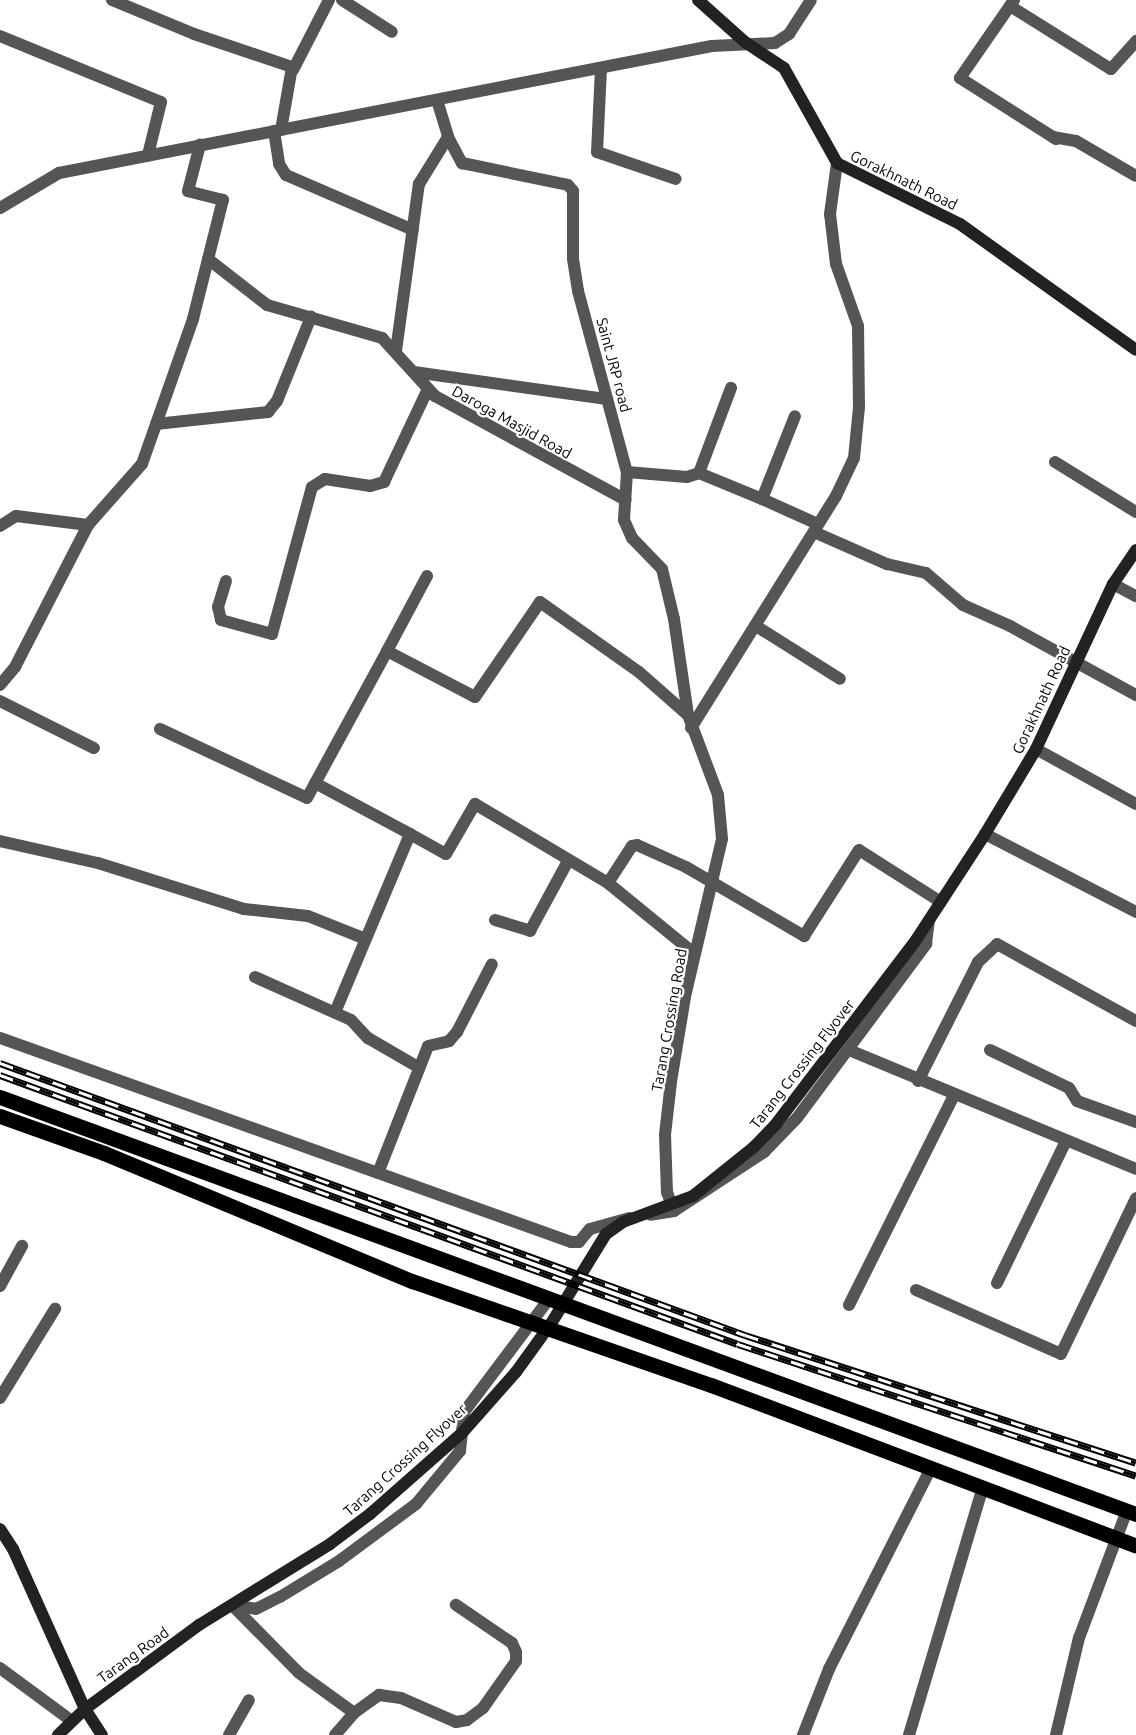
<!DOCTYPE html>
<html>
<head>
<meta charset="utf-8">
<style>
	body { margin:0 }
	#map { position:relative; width:1136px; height:1735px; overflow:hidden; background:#fff; font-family:Ubuntu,sans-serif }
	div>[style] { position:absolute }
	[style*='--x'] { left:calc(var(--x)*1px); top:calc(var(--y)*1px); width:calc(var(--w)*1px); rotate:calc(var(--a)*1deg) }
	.street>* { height:12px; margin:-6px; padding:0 6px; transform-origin:6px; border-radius:6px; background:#555 }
	.secondary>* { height:12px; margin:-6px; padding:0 6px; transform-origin:6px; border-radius:6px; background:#222 }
	.primary>* { height:15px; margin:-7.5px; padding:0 7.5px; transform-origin:7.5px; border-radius:7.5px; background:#000 }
	.rail>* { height:7px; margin-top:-3.5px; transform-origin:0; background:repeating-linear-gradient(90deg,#fff 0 14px,#000 0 28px); box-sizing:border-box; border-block:2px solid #000 }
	span { translate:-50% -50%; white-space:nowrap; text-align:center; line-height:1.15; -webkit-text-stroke:4.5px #fff; paint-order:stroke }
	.street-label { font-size:15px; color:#000 }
</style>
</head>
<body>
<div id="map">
	<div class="street">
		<div style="--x:112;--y:0;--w:89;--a:22.5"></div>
		<div style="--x:194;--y:34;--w:103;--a:18.6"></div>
		<div style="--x:292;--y:67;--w:64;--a:99.9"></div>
		<div style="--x:342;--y:0;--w:59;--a:32.6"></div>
		<div style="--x:1014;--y:0;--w:95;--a:124.7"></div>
		<div style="--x:960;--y:78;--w:114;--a:32.4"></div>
		<div style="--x:1010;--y:6;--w:119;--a:32"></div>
		<div style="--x:1111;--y:69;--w:38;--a:-48"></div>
		<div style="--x:0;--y:36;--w:174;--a:22.3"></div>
		<div style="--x:161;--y:102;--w:55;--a:103.8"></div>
		<div style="--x:601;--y:68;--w:84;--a:92.7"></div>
		<div style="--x:597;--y:152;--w:83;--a:18.9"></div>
		<div style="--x:293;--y:70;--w:79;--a:-62.8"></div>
		<div style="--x:437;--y:100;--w:39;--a:73"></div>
		<div style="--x:448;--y:137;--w:30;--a:62"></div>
		<div style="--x:462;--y:163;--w:108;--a:11.7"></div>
		<div style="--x:568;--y:185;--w:8;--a:50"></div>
		<div style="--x:573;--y:191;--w:68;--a:90"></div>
		<div style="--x:573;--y:259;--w:32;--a:81"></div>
		<div style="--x:578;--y:291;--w:188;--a:74.9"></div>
		<div style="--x:627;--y:472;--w:48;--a:93.6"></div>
		<div style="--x:624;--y:520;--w:20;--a:66"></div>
		<div style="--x:632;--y:538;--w:43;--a:45.9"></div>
		<div style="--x:662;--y:569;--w:51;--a:76.5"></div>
		<div style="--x:674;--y:619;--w:97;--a:81.7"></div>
		<div style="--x:274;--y:131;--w:33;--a:81"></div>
		<div style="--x:279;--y:164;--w:13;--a:58"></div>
		<div style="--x:286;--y:175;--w:138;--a:23.4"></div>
		<div style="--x:1053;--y:137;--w:23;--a:10"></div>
		<div style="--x:1076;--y:141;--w:69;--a:30.3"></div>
		<div style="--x:0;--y:208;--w:69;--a:-30.7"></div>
		<div style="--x:59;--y:173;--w:665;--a:-11.01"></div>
		<div style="--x:712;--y:46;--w:63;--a:-2.7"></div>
		<div style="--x:775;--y:43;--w:17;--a:-33"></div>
		<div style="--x:789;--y:34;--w:40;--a:-57.1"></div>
		<div style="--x:208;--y:259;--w:75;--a:37.9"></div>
		<div style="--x:267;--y:305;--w:120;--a:16"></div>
		<div style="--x:382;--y:338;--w:79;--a:47.6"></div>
		<div style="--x:435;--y:396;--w:217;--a:28.6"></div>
		<div style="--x:396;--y:351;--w:169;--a:-82.2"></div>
		<div style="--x:419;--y:184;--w:55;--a:-58.3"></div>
		<div style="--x:414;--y:372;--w:195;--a:8"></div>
		<div style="--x:156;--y:424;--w:113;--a:-6.1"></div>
		<div style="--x:268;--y:412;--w:14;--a:-51"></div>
		<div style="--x:277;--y:401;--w:91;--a:-68"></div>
		<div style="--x:1055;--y:462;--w:95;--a:31.7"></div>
		<div style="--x:627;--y:472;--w:60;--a:4.8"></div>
		<div style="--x:687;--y:477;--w:13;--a:-18"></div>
		<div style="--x:699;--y:473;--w:91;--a:-69.4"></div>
		<div style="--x:699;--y:473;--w:68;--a:22.4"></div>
		<div style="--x:762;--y:499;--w:89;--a:-68.3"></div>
		<div style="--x:762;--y:499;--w:61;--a:24.1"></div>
		<div style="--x:0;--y:526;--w:19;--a:-32"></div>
		<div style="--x:16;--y:516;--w:73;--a:7.1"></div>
		<div style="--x:814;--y:532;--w:80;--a:23.7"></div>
		<div style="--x:887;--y:564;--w:40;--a:13"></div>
		<div style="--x:926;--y:573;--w:49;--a:40.9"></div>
		<div style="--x:963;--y:605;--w:51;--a:24.1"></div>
		<div style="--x:1010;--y:626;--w:144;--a:28.7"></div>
		<div style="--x:226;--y:581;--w:27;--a:107"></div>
		<div style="--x:218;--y:607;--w:13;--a:77"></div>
		<div style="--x:221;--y:620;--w:53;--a:15.4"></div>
		<div style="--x:272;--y:634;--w:152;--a:-74.8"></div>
		<div style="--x:312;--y:487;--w:15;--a:-32"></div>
		<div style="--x:325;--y:479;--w:46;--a:8.8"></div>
		<div style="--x:370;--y:486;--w:15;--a:-16"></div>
		<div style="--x:384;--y:482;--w:103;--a:-64.7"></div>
		<div style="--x:1113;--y:584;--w:26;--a:28"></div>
		<div style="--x:756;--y:626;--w:99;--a:32.2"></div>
		<div style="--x:387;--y:651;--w:85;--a:-61.9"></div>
		<div style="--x:0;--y:685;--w:23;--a:-50"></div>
		<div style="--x:15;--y:667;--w:160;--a:-62.8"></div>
		<div style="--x:88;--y:525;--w:81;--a:-48.5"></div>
		<div style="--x:142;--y:464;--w:154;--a:-70.6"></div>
		<div style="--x:193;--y:319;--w:123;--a:-75.9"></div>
		<div style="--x:223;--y:200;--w:36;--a:-166"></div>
		<div style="--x:188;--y:191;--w:48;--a:-75.4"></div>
		<div style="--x:0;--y:701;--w:105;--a:26.6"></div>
		<div style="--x:691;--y:728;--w:274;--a:-58"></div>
		<div style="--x:836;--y:496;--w:42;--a:-64.7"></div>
		<div style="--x:854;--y:458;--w:51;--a:-84.4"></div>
		<div style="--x:859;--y:407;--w:81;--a:-90.7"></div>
		<div style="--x:858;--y:326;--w:66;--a:-109.5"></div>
		<div style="--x:836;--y:264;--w:50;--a:-96.8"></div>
		<div style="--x:830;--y:214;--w:51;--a:-82.2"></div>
		<div style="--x:160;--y:729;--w:162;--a:25.1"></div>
		<div style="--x:307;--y:798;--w:167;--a:-61.4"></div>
		<div style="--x:387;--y:651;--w:99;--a:27.6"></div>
		<div style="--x:475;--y:697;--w:115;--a:-55.6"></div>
		<div style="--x:540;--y:602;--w:121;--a:35.3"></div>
		<div style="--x:639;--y:672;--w:65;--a:41.3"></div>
		<div style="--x:688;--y:715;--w:85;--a:69.4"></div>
		<div style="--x:718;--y:795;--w:44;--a:84.8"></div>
		<div style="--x:722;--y:839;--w:162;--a:103.2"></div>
		<div style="--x:685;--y:997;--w:86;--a:99.4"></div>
		<div style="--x:671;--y:1082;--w:53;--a:96.5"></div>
		<div style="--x:665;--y:1135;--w:57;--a:88"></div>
		<div style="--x:667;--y:1192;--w:20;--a:70"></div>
		<div style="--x:674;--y:1211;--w:24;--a:171"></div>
		<div style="--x:1036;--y:749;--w:114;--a:28.8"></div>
		<div style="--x:315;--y:783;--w:108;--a:28.2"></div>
		<div style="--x:410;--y:834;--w:193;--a:112.8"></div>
		<div style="--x:410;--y:834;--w:41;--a:29.1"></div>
		<div style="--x:446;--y:854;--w:58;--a:-59.9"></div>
		<div style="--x:475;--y:804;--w:155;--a:30.7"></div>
		<div style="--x:608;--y:883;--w:44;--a:-57"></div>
		<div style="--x:632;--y:846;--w:5;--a:-11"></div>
		<div style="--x:637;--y:845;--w:54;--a:24.2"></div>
		<div style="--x:686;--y:867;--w:137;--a:30.3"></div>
		<div style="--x:804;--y:936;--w:102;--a:-57.4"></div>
		<div style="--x:859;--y:850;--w:97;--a:32.4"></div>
		<div style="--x:985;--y:834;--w:170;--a:27.3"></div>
		<div style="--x:0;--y:841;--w:100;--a:12.7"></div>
		<div style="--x:98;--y:863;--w:153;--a:17.5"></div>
		<div style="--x:244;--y:909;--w:64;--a:6.2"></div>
		<div style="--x:308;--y:916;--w:59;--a:21.8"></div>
		<div style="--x:608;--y:883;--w:112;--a:39.2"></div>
		<div style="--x:495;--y:920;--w:37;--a:17"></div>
		<div style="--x:530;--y:931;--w:80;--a:-61.5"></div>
		<div style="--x:255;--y:977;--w:105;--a:24.1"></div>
		<div style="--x:351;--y:1020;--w:25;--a:47"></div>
		<div style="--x:368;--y:1038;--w:58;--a:30.1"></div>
		<div style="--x:0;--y:1038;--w:606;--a:19.66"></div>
		<div style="--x:571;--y:1242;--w:8;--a:0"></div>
		<div style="--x:579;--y:1242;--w:17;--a:-50"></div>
		<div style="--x:590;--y:1229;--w:41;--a:-15.4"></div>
		<div style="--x:849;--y:1050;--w:311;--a:22.5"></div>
		<div style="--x:990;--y:1050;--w:88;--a:25.7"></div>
		<div style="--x:1069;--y:1088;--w:15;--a:58"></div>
		<div style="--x:1077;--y:1101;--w:63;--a:19.6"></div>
		<div style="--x:918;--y:1081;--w:133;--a:-63.2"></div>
		<div style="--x:978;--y:962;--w:26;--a:-43"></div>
		<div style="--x:997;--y:944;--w:159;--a:29"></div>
		<div style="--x:378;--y:1173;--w:136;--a:-68.5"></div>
		<div style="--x:428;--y:1046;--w:22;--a:-13"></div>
		<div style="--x:449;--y:1041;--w:12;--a:-48"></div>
		<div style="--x:457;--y:1032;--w:76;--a:-62.8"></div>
		<div style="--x:674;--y:1211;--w:108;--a:-33.2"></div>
		<div style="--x:764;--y:1152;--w:47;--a:-45.9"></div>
		<div style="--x:797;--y:1118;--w:217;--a:-53.4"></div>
		<div style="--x:926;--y:944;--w:24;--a:-83"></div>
		<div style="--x:997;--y:1283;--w:158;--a:-64.1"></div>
		<div style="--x:0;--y:1286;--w:46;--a:-61.2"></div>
		<div style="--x:916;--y:1290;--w:158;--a:23.8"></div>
		<div style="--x:1061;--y:1354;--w:173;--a:-64.3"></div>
		<div style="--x:849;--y:1305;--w:235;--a:-63.4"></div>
		<div style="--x:0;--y:1398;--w:105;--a:-58.3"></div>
		<div style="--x:232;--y:1605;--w:24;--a:9"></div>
		<div style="--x:256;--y:1609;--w:27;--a:-27"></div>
		<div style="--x:280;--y:1597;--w:69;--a:-31.4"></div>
		<div style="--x:339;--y:1561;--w:96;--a:-36.5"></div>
		<div style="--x:416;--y:1504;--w:69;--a:-50.3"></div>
		<div style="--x:460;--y:1451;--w:39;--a:-84"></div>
		<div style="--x:464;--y:1412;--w:140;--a:-53.1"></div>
		<div style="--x:232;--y:1605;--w:95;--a:45.4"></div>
		<div style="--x:299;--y:1673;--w:68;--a:36"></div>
		<div style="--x:0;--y:1668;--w:89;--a:36.4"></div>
		<div style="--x:229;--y:1735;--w:40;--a:-60.3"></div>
		<div style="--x:335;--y:1735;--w:29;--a:-49"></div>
		<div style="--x:354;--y:1713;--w:31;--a:-36"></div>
		<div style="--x:379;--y:1695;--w:22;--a:8"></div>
		<div style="--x:401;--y:1698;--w:60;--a:23.6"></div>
		<div style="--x:456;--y:1722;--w:11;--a:-10"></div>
		<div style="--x:467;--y:1720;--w:20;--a:-37"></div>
		<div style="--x:483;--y:1708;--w:57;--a:-54.9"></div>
		<div style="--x:516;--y:1661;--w:9;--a:-90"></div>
		<div style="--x:516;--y:1652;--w:10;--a:-114"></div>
		<div style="--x:512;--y:1643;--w:68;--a:-145.8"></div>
		<div style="--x:803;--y:1735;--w:71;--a:-68.5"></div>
		<div style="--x:829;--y:1669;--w:225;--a:-63.1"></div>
		<div style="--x:909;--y:1735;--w:259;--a:-73.4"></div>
		<div style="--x:1056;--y:1735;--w:100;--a:-76.7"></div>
		<div style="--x:1079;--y:1638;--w:137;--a:-69.4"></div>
	</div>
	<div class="secondary">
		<div style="--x:698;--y:0;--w:63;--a:41.8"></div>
		<div style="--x:745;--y:42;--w:47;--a:33.7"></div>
		<div style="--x:784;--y:68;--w:109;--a:60.8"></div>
		<div style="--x:837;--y:163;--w:137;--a:26.4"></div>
		<div style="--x:960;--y:224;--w:216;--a:35.6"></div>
		<div style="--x:0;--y:1529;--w:24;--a:57"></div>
		<div style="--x:13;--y:1549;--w:175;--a:65.8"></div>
		<div style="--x:85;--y:1709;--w:31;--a:57"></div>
		<div style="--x:58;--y:1735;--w:37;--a:-44"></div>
		<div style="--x:85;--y:1709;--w:142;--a:-36.4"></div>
		<div style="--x:199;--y:1625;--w:154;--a:-31.7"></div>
		<div style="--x:330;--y:1544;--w:50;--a:-36.9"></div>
		<div style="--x:370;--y:1514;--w:123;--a:-41.4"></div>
		<div style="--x:462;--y:1433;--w:81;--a:-48.5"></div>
		<div style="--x:516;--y:1372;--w:62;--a:-54.2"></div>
		<div style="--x:552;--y:1322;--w:103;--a:-58.5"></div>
		<div style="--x:606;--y:1234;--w:21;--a:-35"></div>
		<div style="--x:623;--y:1222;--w:75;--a:-20.4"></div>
		<div style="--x:693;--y:1196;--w:78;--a:-38.8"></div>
		<div style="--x:754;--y:1147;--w:32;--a:-46"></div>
		<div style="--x:776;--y:1124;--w:231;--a:-52.7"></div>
		<div style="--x:916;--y:940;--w:126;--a:-56.9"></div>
		<div style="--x:985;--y:834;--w:99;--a:-59"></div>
		<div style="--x:1036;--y:749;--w:182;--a:-65"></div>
		<div style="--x:1113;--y:584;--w:41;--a:-55.9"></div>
	</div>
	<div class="primary">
		<div style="--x:0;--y:1097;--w:1210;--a:20.16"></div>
		<div style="--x:0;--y:1116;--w:110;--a:19.6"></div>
		<div style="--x:104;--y:1153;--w:334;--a:22.6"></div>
		<div style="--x:412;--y:1281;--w:317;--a:19.2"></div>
		<div style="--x:711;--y:1385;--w:454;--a:20.7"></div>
	</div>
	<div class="rail">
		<div style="--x:0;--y:1063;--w:793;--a:20.06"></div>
		<div style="--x:745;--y:1335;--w:411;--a:18.1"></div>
		<div style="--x:0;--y:1075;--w:785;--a:20.03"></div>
		<div style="--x:738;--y:1344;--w:419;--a:18.3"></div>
	</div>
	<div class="street-label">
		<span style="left:904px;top:180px;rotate:26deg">Gorakhnath Road</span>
		<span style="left:614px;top:365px;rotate:75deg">Saint JRP road</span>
		<span style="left:512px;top:422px;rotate:29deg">Daroga Masjid Road</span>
		<span style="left:1041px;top:700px;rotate:-65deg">Gorakhnath Road</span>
		<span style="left:669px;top:1020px;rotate:-80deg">Tarang Crossing Road</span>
		<span style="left:802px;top:1064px;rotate:-52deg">Tarang Crossing Flyover</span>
		<span style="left:405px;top:1460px;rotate:-42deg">Tarang Crossing Flyover</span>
		<span style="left:133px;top:1655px;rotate:-36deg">Tarang Road</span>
	</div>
</div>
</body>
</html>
